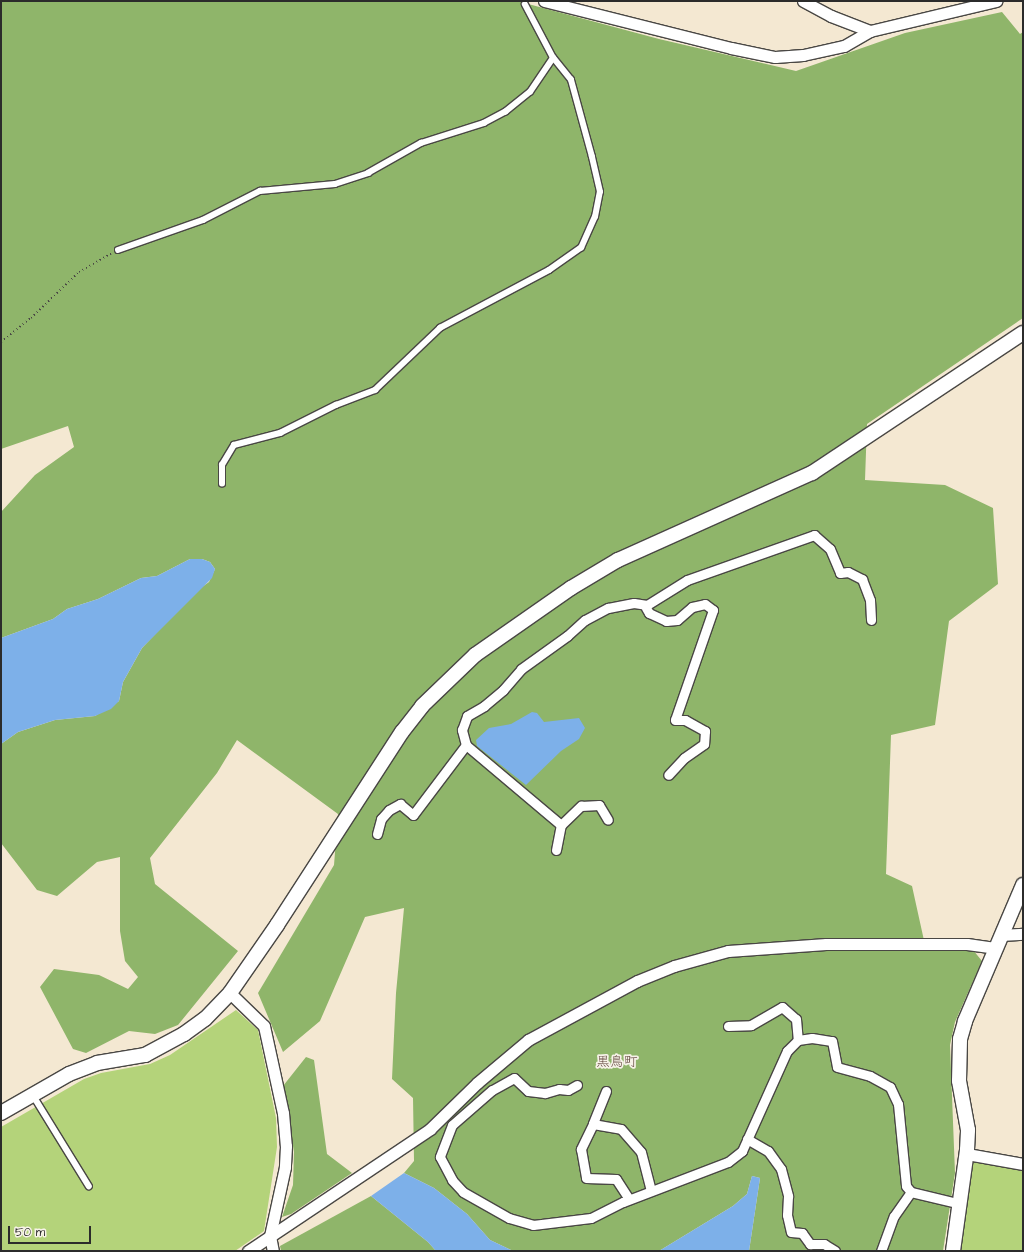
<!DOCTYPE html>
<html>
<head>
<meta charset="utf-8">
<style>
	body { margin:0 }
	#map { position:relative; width:1024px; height:1252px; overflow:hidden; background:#f4e8d2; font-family:"Architects Daughter","Klee One",sans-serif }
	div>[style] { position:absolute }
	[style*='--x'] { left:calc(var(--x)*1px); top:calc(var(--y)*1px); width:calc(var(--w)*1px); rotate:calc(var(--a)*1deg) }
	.green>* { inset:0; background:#b4d37a }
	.forest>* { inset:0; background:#8fb56a }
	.water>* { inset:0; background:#7db0e9 }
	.path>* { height:2px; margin-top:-1px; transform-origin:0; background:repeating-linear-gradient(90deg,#494744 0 1px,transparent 0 4px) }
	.roads { filter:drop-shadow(1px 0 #494744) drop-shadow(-1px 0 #494744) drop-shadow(0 1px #494744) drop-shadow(0 -1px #494744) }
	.service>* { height:5.5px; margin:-2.75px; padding:0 2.75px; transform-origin:2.75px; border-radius:2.75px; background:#fff }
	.pedestrian>* { height:9px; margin:-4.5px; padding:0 4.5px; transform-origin:4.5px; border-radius:4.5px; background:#fff }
	.minor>* { height:11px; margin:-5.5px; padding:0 5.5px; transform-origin:5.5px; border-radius:5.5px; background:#fff }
	.tertiary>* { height:14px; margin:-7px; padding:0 7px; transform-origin:7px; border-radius:7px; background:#fff }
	span { translate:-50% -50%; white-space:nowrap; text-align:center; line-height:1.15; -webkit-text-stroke:3.5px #f7f3e8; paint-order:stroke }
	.neighbourhood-label { font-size:14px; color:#694e46 }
	.frame { position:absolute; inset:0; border:2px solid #2b2b2b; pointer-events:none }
	.scale { position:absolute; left:8px; top:1226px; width:83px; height:18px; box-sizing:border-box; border:2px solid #2b2b2b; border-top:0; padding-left:5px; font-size:12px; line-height:14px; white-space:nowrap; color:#2b2b2b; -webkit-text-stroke:3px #f7f3e8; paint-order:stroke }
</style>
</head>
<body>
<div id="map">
	<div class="green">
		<div style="clip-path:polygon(236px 1010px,258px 1030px,276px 1118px,277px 1147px,264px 1231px,235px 1251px,1px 1251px,1px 1127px,84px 1079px,101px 1073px,150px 1064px,170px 1055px)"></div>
		<div style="clip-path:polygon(970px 1156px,973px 1162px,1023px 1167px,1023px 1251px,959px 1251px)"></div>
	</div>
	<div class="forest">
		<div style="clip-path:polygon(1px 1px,517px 1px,659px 39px,796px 71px,905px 33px,1002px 12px,1020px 34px,1023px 32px,1023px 318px,867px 424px,865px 480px,945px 485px,993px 508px,998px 584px,949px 621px,935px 725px,891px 735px,886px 874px,912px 886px,925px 945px,973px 950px,982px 961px,955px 1022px,950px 1045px,955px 1173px,943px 1251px,749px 1251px,760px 1178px,752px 1176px,747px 1194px,733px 1206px,659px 1251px,513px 1251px,490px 1240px,467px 1214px,434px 1188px,404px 1173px,414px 1161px,413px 1098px,392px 1079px,396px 993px,404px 908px,365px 917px,320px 1021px,283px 1052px,258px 993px,334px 865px,338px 814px,237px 740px,217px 773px,150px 858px,155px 884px,238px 951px,178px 1025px,155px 1034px,129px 1031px,86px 1053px,73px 1049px,40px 987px,54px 969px,99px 975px,128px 989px,138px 977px,125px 961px,120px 931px,120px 857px,97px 862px,57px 896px,37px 890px,1px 843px,1px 744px,18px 732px,55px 720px,95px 716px,119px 701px,123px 682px,142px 648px,195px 592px,209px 582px,215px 569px,210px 562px,202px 559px,190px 559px,157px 576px,141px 578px,98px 599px,67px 609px,53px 619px,1px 638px,1px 512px,35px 475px,74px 447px,68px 426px,1px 449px)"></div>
		<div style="clip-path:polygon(306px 1057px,314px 1060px,327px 1154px,352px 1173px,291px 1214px,282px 1217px,293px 1185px,294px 1152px,283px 1086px)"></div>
		<div style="clip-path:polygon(371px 1196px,428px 1242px,436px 1251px,281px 1251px,280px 1246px)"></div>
	</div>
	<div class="water">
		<div style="clip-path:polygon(190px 559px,202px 559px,210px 562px,215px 569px,212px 578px,142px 648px,123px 682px,119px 701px,111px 709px,95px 716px,55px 720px,18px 732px,1px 744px,1px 638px,53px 619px,67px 609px,98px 599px,141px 578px,157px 576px)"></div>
		<div style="clip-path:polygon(532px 712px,537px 713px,544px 722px,579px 718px,585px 728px,579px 739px,561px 751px,526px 785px,477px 746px,476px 740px,489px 728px,511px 724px)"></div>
		<div style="clip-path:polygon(404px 1173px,434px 1188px,467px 1214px,490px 1240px,513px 1251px,436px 1251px,428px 1242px,371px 1196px)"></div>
		<div style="clip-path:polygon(752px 1176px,760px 1178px,749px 1251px,659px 1251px,733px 1206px,747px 1194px)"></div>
	</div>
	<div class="path">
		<div style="--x:1;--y:342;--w:38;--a:-39"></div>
		<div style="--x:31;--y:318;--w:66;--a:-43.8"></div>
		<div style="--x:79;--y:272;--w:38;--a:-30"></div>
	</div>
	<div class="roads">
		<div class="service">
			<div style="--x:118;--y:250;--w:90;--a:-19.4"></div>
			<div style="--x:203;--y:220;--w:64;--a:-27"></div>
			<div style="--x:260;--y:191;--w:75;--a:-5.3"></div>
			<div style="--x:335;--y:184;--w:35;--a:-18"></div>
			<div style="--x:368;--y:173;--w:61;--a:-29.5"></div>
			<div style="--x:421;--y:143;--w:66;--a:-17.6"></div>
			<div style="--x:484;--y:123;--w:24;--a:-28"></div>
			<div style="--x:505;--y:112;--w:32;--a:-39"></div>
			<div style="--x:530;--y:92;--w:41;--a:-55.9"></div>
			<div style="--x:222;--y:484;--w:19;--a:-90"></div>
			<div style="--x:222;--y:465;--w:23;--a:-59"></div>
			<div style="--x:234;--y:445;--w:48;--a:-14.6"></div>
			<div style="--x:280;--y:433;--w:63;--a:-26.6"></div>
			<div style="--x:336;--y:405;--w:42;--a:-21"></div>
			<div style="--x:375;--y:390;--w:90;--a:-43.6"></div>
			<div style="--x:440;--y:328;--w:123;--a:-28"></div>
			<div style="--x:549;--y:270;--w:39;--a:-35"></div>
			<div style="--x:581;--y:248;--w:34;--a:-66"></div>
			<div style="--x:595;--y:217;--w:25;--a:-79"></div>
			<div style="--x:600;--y:192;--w:36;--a:-103"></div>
			<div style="--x:592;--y:157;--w:80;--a:-105.3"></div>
			<div style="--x:571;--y:80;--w:28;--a:-129"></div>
			<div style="--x:553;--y:58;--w:60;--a:-117.8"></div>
			<div style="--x:33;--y:1095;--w:107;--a:58.4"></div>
		</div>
		<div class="pedestrian">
			<div style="--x:646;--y:608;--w:6;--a:59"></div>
			<div style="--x:649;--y:613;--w:19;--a:25"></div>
			<div style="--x:666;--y:621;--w:11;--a:-5"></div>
			<div style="--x:677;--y:620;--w:20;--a:-41"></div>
			<div style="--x:692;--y:607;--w:13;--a:-13"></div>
			<div style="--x:705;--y:604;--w:10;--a:37"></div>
			<div style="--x:713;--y:610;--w:116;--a:109.1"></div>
			<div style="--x:675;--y:720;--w:10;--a:0"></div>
			<div style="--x:685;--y:720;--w:23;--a:29"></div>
			<div style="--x:705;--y:731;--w:13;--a:94"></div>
			<div style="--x:704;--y:744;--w:24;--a:145"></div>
			<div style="--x:684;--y:758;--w:23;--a:133"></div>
			<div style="--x:561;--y:825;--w:124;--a:-139.9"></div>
			<div style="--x:466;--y:745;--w:16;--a:-105"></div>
			<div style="--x:462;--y:730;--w:15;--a:-70"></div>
			<div style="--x:467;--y:716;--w:20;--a:-30"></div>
			<div style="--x:484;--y:706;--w:25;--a:-40"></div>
			<div style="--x:503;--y:690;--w:28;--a:-49"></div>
			<div style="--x:521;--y:669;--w:57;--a:-35.7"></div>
			<div style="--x:567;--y:636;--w:24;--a:-42"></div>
			<div style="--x:585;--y:620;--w:26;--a:-28"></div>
			<div style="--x:608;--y:608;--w:26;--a:-11"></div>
			<div style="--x:634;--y:603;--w:13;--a:9"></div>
			<div style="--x:647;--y:605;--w:47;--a:-32"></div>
			<div style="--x:687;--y:580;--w:135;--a:-19.5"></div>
			<div style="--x:814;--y:535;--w:21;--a:41"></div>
			<div style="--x:830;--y:549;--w:26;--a:67"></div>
			<div style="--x:840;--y:573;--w:8;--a:-7"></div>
			<div style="--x:848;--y:572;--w:16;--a:27"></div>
			<div style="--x:862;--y:579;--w:22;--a:69"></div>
			<div style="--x:870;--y:600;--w:20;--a:87"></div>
			<div style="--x:377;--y:834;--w:16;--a:-75"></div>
			<div style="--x:381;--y:819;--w:12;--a:-48"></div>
			<div style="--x:389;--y:810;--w:13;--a:-29"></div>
			<div style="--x:400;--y:804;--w:17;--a:40"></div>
			<div style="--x:413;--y:815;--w:88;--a:-52.9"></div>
			<div style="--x:556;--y:850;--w:25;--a:-79"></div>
			<div style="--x:561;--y:825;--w:28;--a:-44"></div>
			<div style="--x:581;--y:806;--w:18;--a:-3"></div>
			<div style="--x:599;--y:805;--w:17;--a:59"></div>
			<div style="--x:728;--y:1026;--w:23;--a:-2"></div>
			<div style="--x:751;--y:1025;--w:36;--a:-30"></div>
			<div style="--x:782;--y:1007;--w:18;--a:41"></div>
			<div style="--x:796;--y:1019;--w:21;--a:85"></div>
			<div style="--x:577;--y:1085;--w:10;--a:151"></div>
			<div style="--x:568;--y:1090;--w:9;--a:-174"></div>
			<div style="--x:559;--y:1089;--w:15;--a:164"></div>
			<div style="--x:545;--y:1093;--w:17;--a:-173"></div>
			<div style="--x:528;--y:1091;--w:19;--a:-137"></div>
			<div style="--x:514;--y:1078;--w:25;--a:151"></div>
			<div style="--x:492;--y:1090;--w:53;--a:138.8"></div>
			<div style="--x:452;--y:1125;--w:34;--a:111"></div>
			<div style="--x:440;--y:1157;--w:26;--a:62"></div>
			<div style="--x:452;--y:1180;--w:16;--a:47"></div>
			<div style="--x:463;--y:1192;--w:53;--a:29.5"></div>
			<div style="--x:509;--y:1218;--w:25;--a:16"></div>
			<div style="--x:533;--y:1225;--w:58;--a:-6.9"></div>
			<div style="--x:591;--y:1218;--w:36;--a:-27"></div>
			<div style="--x:623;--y:1202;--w:112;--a:-20.9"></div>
			<div style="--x:728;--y:1162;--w:18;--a:-38"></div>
			<div style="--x:742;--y:1151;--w:110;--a:-65.8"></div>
			<div style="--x:787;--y:1051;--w:16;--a:-45"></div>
			<div style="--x:798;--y:1040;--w:14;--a:-8"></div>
			<div style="--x:812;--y:1038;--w:20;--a:9"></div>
			<div style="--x:832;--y:1041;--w:26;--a:79"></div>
			<div style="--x:837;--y:1067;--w:34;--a:15"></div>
			<div style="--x:870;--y:1076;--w:23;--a:29"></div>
			<div style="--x:890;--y:1087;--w:19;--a:65"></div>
			<div style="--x:898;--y:1104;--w:82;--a:84.4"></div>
			<div style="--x:906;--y:1186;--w:8;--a:50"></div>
			<div style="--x:911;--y:1192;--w:51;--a:13.5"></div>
			<div style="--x:606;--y:1091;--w:35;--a:112"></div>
			<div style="--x:593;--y:1124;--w:28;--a:10"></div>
			<div style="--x:621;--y:1129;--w:30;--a:49"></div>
			<div style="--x:641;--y:1152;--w:40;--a:75.6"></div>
			<div style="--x:593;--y:1124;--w:28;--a:116"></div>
			<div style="--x:581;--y:1149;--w:29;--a:80"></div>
			<div style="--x:586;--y:1178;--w:30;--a:2"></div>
			<div style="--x:616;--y:1179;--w:24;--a:57"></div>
			<div style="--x:747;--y:1139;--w:24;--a:30"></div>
			<div style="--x:768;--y:1151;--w:22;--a:54"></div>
			<div style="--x:781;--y:1169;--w:28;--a:75"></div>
			<div style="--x:788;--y:1196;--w:19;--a:93"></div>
			<div style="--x:787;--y:1215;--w:17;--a:77"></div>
			<div style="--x:791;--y:1232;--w:11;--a:5"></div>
			<div style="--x:802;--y:1233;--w:14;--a:54"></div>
			<div style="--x:810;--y:1244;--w:14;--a:0"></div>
			<div style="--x:824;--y:1244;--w:13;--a:32"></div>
			<div style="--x:881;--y:1251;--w:37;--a:-70"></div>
			<div style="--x:894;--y:1216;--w:29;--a:-55"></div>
		</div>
		<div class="minor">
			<div style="--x:544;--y:1;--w:193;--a:14.1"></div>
			<div style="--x:731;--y:48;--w:45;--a:11.6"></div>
			<div style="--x:775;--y:57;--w:28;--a:-4"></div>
			<div style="--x:803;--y:55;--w:42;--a:-12.4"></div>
			<div style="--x:844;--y:46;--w:30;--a:-30"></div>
			<div style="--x:870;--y:31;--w:130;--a:-13.4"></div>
			<div style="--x:803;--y:1;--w:32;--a:28"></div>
			<div style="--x:831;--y:16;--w:42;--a:21"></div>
			<div style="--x:1001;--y:935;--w:22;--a:-3"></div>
			<div style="--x:230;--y:993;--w:47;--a:44.1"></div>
			<div style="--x:264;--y:1026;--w:89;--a:77.7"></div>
			<div style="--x:283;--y:1113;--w:33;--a:85"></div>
			<div style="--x:286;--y:1146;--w:21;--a:93"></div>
			<div style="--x:285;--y:1167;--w:71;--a:102.3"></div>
			<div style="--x:270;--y:1236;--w:15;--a:79"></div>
			<div style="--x:967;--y:1154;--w:57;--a:10.1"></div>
			<div style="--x:248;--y:1251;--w:219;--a:-33.8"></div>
			<div style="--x:430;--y:1129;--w:66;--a:-44.4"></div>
			<div style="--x:477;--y:1083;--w:67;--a:-40.1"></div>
			<div style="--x:528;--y:1040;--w:124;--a:-28.4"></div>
			<div style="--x:637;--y:981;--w:40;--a:-22"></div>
			<div style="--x:674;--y:966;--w:56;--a:-15.5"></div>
			<div style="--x:728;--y:951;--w:98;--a:-4.1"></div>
			<div style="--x:826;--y:944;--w:141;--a:0"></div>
			<div style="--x:967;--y:944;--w:28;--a:8"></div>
		</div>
		<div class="tertiary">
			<div style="--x:1;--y:1113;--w:78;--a:-29.8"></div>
			<div style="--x:69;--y:1074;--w:30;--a:-21"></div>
			<div style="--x:97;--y:1063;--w:49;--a:-9.5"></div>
			<div style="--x:145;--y:1055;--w:44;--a:-28.3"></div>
			<div style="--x:184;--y:1034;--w:26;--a:-36"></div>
			<div style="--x:205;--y:1019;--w:36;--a:-46"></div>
			<div style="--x:230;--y:993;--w:83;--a:-55.3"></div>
			<div style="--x:277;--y:925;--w:230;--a:-57.1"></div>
			<div style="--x:402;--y:732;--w:33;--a:-52"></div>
			<div style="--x:422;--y:706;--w:74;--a:-43.9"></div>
			<div style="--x:475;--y:655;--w:117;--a:-34.9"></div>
			<div style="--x:571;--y:588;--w:55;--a:-30.8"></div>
			<div style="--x:618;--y:560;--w:213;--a:-24.2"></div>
			<div style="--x:812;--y:473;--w:253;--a:-33.6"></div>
			<div style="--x:953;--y:1251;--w:102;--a:-82.1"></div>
			<div style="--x:967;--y:1150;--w:20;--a:-87"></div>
			<div style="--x:968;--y:1130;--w:50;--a:-100.4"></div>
			<div style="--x:959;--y:1081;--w:42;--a:-88.6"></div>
			<div style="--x:960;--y:1039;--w:19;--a:-74"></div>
			<div style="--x:965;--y:1021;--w:148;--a:-66.9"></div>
		</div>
	</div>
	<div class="neighbourhood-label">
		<span style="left:617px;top:1062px">黒鳥町</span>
	</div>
	<div class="frame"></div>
	<div class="scale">50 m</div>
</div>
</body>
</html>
